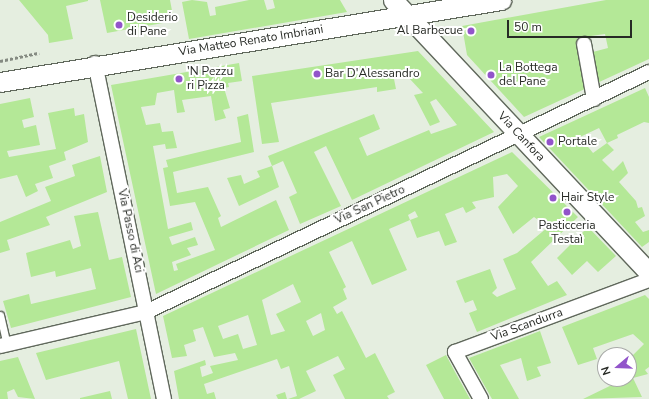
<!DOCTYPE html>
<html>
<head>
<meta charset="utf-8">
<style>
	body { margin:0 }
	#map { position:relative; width:649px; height:399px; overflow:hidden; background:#e5eee0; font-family:"Nunito Sans",sans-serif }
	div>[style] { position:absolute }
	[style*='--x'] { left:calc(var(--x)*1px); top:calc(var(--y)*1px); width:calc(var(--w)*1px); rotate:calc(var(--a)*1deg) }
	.building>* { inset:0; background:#b4e897 }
	.path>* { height:2.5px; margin-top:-1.25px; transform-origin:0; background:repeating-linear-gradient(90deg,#858b82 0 3px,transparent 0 5px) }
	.roads { filter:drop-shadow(1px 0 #60685c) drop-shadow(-1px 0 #60685c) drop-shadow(0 1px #60685c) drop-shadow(0 -1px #60685c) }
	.lane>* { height:7px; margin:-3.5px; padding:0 3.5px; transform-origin:3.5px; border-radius:3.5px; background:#fff }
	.street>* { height:14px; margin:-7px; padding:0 7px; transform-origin:7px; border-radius:7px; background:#fff }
	.secondary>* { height:19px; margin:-9.5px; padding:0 9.5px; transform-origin:9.5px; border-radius:9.5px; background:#fff }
	.dots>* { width:11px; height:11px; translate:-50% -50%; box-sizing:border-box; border:2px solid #fff; border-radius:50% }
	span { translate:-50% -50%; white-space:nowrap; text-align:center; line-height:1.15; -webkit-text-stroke:4px #fff; paint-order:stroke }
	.poi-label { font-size:12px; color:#272a25 }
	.left { translate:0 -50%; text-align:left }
	.right { translate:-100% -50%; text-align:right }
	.street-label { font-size:12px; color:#272a25 }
	.north { position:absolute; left:597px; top:347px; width:40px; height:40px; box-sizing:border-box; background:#fff; border:1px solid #a9aaa8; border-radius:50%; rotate:251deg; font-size:11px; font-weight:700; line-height:16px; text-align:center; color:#272a25 }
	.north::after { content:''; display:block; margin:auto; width:14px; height:18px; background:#9254ca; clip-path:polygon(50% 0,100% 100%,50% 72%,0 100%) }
	.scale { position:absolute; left:507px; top:20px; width:125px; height:18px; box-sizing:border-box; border:2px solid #272a25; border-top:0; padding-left:5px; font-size:12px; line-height:14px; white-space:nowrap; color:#272a25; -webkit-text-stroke:3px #fff; paint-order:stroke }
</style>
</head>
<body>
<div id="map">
	<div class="building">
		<div style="clip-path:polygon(19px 0,88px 0,88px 1px,66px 6px,73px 39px,49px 43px,48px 35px)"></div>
		<div style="clip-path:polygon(100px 0,170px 0,174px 21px,107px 33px)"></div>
		<div style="clip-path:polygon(192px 0,207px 2px,210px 16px,216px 15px,215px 7px,249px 0,264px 0,267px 10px,275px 8px,273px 0,340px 0,347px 12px,189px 39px,182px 2px)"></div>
		<div style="clip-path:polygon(606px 0,649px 0,649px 59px,595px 84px,589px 53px,608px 48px,605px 34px,577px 38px,587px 88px,524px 117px,467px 55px,462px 26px)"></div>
		<div style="clip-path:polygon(418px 51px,494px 132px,352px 200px,326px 146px,314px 152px,341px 206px,300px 224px,289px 197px,297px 193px,283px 161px,272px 166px,268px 156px,374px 114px,380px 129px,359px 138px,367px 156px,429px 130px,431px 134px,457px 125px,436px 99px,430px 102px,440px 122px,430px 126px,414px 95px,423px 93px,408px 77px,394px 79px,396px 89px,377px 92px,377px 87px,271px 103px,279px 142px,262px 144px,252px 76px)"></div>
		<div style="clip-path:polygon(239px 63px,242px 81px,228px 83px,229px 87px,224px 88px,230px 108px,223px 110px,226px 118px,215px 121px,211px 96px,182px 100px,185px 112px,177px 113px,174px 90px,157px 93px,155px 105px,141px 107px,146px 125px,160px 123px,162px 132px,173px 131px,177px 148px,166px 149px,165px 144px,153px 146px,168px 229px,191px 222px,193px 230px,169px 237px,172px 245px,195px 237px,198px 245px,187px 248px,191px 255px,172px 262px,174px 271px,178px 270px,176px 264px,215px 250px,195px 202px,170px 206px,163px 168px,168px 167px,166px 160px,241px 142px,237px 117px,248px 114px,254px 152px,173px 172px,177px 193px,208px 187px,221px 216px,218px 218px,221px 227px,276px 200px,289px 230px,156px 294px,111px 85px)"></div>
		<div style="clip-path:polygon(645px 88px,649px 97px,649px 123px,644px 122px,617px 135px,618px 138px,607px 143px,599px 128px,580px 137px,593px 153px,607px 143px,614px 150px,602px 160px,613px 171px,623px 161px,628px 173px,619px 182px,636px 201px,638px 208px,642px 207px,645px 216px,635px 222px,643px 232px,649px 230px,649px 242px,642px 247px,539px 137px)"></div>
		<div style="clip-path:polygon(30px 98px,34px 117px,22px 120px,24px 128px,36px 125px,40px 145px,7px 151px,9px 157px,56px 149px,48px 113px,74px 108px,75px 116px,84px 114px,88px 142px,64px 152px,66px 160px,49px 166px,53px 178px,35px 184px,38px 191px,26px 197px,17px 175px,0 179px,0 104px)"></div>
		<div style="clip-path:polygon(evenodd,512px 152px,578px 217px,531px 262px,548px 286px,557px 281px,567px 295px,477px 332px,469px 313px,477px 310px,473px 300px,465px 303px,456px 281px,490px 269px,497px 288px,492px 293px,497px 297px,516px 289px,503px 259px,517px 253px,548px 227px,534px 217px,513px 234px,498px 207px,518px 186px,507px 174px,493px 177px,494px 197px,472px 202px,476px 208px,466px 213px,463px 207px,445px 214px,457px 242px,445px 246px,439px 231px,417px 238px,410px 220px,418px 217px,415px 211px,408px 215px,410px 220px,389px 229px,407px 270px,372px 285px,352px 241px,329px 252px,346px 287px,343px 289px,347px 299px,333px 307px,337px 314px,342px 311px,366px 358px,375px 353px,395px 392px,387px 396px,389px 399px,345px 399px,333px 375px,345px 369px,338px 356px,306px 371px,316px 391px,299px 399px,288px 399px,297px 396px,289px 366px,281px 369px,277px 359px,204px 384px,207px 394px,214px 392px,216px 399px,179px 399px,174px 371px,205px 360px,206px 365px,200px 367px,202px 377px,213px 373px,210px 366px,238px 360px,235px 353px,214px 357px,203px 327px,193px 330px,196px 341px,184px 345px,187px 356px,172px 358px,163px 316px,512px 152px,293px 284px,301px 302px,276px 314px,285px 331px,271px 335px,262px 300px,293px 284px,512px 152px,321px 313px,325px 330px,313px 336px,306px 321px,321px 313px,512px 152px,248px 315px,257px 345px,243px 349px,238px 334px,223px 339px,218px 326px,248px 315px)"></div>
		<div style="clip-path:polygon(100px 156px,107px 192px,46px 217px,50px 225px,7px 240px,10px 250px,0 253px,0 222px,51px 201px,45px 187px,75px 176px,72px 165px)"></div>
		<div style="clip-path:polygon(272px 166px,279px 187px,239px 206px,227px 178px,241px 175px,244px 184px,260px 177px,257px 171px)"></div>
		<div style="clip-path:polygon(98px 212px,109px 260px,122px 257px,131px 297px,11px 328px,3px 301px,29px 294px,31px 304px,96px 289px,91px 268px,56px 277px,55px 271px,31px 277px,26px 253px,70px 240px,73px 249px,81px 246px,74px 216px)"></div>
		<div style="clip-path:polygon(588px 227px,616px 256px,598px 272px,587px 261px,572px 275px,557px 258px)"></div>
		<div style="clip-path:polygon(645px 295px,649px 299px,649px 367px,645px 370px,648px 374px,633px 378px,642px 397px,583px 399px,620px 381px,618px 379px,629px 379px,629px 359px,644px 344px,633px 334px,593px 348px,597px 359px,578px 365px,562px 327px)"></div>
		<div style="clip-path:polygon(136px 329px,151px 399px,128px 399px,119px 361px,46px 380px,36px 353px)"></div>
		<div style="clip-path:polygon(540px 331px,551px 363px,537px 367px,541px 376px,527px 381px,521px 358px,500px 365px,519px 399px,492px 399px,469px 358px)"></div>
		<div style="clip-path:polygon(446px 355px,455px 372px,470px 399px,444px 399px,426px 365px)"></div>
		<div style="clip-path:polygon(18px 357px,35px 399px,18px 397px,14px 389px,7px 392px,8px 399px,0 399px,0 361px)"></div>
		<div style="clip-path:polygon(110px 391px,112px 399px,80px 399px,80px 398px)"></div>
		<div style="clip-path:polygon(285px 392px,287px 399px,278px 399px,276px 395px)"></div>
	</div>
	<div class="path">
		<div style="--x:0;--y:61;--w:40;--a:-12"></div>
	</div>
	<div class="roads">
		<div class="lane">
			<div style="--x:0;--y:315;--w:31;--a:77"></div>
		</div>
		<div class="street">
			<div style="--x:584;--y:44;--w:56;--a:79.7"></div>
			<div style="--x:95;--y:63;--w:343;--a:78.4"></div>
			<div style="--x:0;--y:346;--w:150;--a:-13.1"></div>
			<div style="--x:146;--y:312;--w:557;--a:-25.51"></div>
			<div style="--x:481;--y:399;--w:54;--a:-119"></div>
			<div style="--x:455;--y:352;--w:207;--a:-20.4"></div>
		</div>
		<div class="secondary">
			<div style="--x:393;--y:0;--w:374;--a:46.8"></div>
			<div style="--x:0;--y:82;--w:508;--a:-9.3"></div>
		</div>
	</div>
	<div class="dots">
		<div style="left:119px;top:25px;background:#9254ca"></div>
		<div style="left:471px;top:31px;background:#9254ca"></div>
		<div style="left:317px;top:74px;background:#9254ca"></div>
		<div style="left:491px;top:75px;background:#9254ca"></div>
		<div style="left:179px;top:79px;background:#9254ca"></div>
		<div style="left:550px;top:142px;background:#9254ca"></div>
		<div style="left:553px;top:198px;background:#9254ca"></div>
		<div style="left:567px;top:212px;background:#9254ca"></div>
	</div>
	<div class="poi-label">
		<span class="left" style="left:127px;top:25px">Desiderio<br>di Pane</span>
		<span class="right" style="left:463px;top:31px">Al Barbecue</span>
		<span class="left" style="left:499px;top:75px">La Bottega<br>del Pane</span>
		<span class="left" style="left:187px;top:79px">'N Pezzu<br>ri Pizza</span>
		<span class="left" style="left:325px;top:74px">Bar D'Alessandro</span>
		<span class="left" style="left:558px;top:142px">Portale</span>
		<span class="left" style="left:561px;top:198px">Hair Style</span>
		<span style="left:567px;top:233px">Pasticceria<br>Testaì</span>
	</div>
	<div class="street-label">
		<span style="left:251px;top:41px;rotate:-9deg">Via Matteo Renato Imbriani</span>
		<span style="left:521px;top:137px;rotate:47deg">Via Canfora</span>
		<span style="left:370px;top:205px;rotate:-25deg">Via San Pietro</span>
		<span style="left:130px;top:231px;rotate:78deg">Via Passo di Aci</span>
		<span style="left:527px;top:325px;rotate:-20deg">Via Scandurra</span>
	</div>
	<div class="north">N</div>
	<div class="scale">50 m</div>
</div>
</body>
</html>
